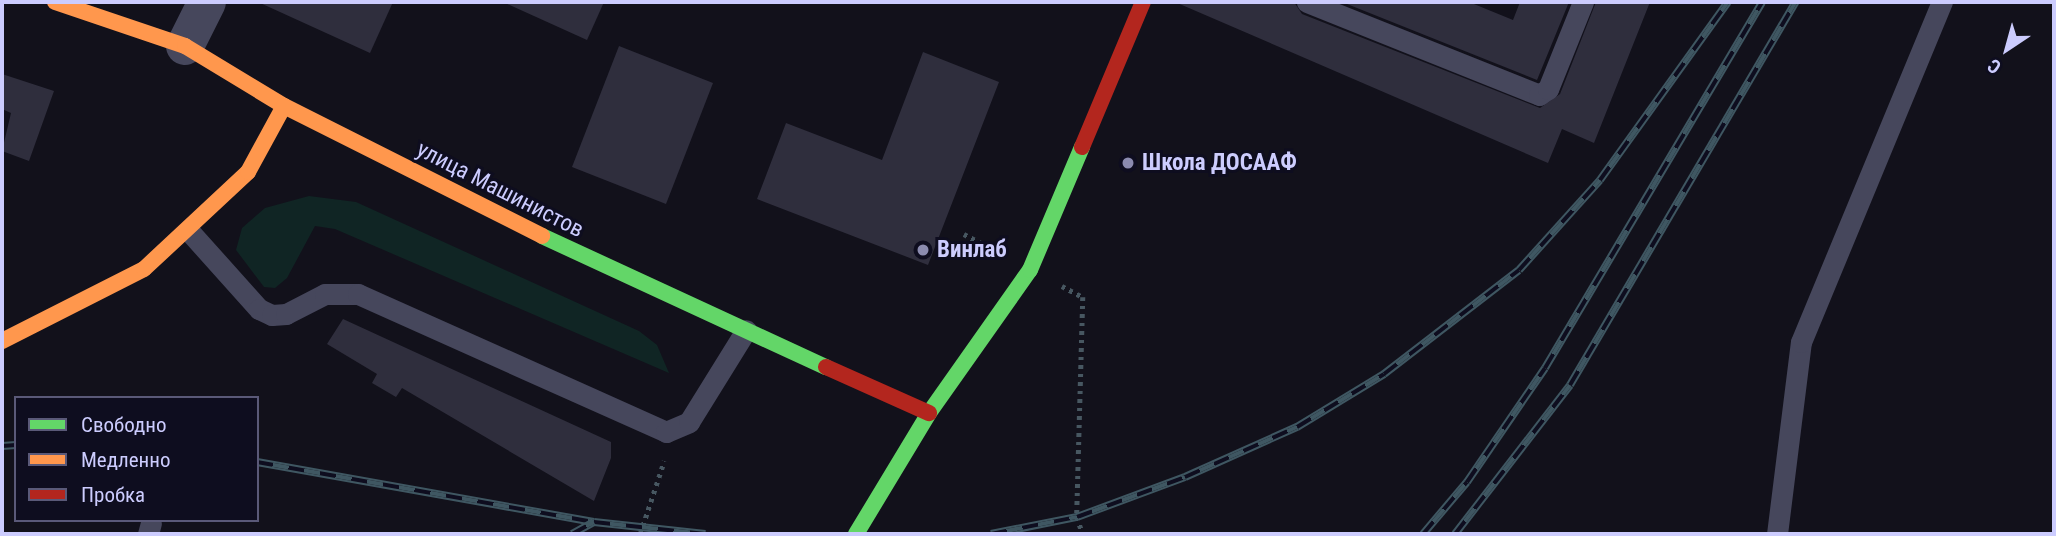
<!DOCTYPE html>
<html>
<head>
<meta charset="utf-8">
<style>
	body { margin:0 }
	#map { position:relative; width:2056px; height:536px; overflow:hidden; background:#12111b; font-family:"Roboto Condensed",sans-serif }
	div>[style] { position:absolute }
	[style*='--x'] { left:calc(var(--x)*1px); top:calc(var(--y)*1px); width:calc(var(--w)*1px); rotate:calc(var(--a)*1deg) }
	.green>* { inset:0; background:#102524 }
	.building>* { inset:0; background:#2f2e3d }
	.path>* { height:4.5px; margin-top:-2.25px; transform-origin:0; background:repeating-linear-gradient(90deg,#475761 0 3.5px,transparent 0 8.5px) }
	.lane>* { height:21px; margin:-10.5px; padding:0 10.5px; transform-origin:10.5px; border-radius:10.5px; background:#46475c }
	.street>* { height:38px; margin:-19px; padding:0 19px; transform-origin:19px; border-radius:19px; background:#46475c }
	.fast>* { height:16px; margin:-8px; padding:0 8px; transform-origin:8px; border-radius:8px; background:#63d668 }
	.slow>* { height:16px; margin:-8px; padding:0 8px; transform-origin:8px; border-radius:8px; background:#ff974d }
	.jam>* { height:16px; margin:-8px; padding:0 8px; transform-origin:8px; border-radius:8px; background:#b3261e }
	.rail>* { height:8px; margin-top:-4px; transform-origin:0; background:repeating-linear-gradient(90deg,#0e0d1f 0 16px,#3f5762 0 32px); box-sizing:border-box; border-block:2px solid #3f5762 }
	.dots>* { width:19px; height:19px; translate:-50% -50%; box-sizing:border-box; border:4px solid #0e0d1f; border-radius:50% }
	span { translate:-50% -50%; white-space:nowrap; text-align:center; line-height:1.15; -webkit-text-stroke:6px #0e0d1f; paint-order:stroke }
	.poi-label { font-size:23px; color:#ccccfe; font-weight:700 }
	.left { translate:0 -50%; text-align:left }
	.street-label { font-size:23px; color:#ccccfe }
	.frame { position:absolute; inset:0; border:4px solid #ccccfe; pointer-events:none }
	.legend { position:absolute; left:14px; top:396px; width:245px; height:126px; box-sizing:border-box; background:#0e0d1f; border:2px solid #5a5978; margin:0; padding:9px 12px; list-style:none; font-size:21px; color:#ccccfe }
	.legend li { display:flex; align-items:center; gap:14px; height:35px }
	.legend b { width:35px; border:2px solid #5a5978 }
	.north { position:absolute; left:1972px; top:14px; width:70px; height:70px; -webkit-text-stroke:5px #0e0d1f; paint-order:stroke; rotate:216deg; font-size:19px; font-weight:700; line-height:28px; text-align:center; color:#ccccfe }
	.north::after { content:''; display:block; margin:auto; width:24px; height:32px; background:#ccccfe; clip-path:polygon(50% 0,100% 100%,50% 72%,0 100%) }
</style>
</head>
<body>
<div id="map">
	<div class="green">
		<div style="clip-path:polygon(309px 196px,356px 202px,639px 331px,657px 345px,669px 373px,335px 229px,315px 226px,287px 278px,275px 288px,264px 287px,236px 250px,242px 228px,265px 208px)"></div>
	</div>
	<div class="building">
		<div style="clip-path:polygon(258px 2px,393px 2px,370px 53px)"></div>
		<div style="clip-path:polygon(503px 2px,604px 2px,587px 40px)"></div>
		<div style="clip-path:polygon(1175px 2px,1294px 2px,1302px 14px,1540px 108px,1560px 94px,1596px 2px,1650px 2px,1594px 143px,1562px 129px,1548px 163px)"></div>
		<div style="clip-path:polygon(1342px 2px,1469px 2px,1513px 20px,1520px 2px,1569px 2px,1537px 80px)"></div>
		<div style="clip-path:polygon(619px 46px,713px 83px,666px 204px,572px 167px)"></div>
		<div style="clip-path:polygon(923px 52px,999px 82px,928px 265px,757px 199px,786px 123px,882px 160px)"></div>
		<div style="clip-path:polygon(2px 74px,54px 91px,29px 161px,2px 151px,11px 113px,2px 109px)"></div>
		<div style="clip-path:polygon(343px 319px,611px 442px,611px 458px,594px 501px,402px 388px,396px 397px,372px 383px,377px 374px,327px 344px)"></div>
	</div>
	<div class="path">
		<div style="--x:964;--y:234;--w:40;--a:28"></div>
		<div style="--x:1062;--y:286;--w:24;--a:28"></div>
		<div style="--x:1083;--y:297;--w:220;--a:91.6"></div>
		<div style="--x:1077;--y:517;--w:18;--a:71"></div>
		<div style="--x:640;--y:534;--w:77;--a:-71.8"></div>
	</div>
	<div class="lane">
		<div style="--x:1307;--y:2;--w:250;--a:21.8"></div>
		<div style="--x:1539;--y:95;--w:11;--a:-34"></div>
		<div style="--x:1548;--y:89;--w:94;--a:-68.1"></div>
		<div style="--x:189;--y:231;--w:105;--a:48.1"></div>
		<div style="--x:259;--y:309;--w:14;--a:25"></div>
		<div style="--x:272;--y:315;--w:14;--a:-4"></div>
		<div style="--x:286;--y:314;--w:44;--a:-27.1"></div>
		<div style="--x:325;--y:294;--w:33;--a:0"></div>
		<div style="--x:358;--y:294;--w:338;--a:24.1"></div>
		<div style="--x:666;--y:432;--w:25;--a:-23"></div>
		<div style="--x:689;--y:422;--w:108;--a:-58.2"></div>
		<div style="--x:148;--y:534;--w:11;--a:-75"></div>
		<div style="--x:1777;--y:534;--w:193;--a:-82.9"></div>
		<div style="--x:1801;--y:342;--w:368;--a:-67.5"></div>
	</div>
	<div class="street">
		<div style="--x:185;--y:46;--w:49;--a:-63.4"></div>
	</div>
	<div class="fast">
		<div style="--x:542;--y:236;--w:313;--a:24.8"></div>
		<div style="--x:856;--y:534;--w:141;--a:-58.9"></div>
		<div style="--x:929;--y:413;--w:175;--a:-54.8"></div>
		<div style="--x:1030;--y:270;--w:134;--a:-67.1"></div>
	</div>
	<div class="slow">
		<div style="--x:55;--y:2;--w:137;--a:18.7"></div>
		<div style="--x:185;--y:46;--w:116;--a:31.2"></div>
		<div style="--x:284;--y:106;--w:289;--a:26.7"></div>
		<div style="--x:2;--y:341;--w:159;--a:-26.9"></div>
		<div style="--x:144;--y:269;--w:142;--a:-43"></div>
		<div style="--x:248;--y:172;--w:75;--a:-61.4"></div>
	</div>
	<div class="jam">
		<div style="--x:1082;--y:147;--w:157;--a:-67.2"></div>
		<div style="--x:826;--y:367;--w:113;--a:24.1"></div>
	</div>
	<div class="rail">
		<div style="--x:2;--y:446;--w:14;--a:-4"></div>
		<div style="--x:257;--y:462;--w:342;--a:10.1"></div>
		<div style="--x:594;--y:522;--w:112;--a:6.2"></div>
		<div style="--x:572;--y:534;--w:25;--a:-29"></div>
		<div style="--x:991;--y:534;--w:88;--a:-11.2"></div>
		<div style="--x:1077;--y:517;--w:115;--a:-20.3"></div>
		<div style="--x:1185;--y:477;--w:123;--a:-24.1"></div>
		<div style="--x:1297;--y:427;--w:102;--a:-31.3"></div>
		<div style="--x:1384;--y:374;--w:170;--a:-37.6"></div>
		<div style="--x:1519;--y:270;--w:121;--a:-48"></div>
		<div style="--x:1600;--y:180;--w:219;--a:-54.3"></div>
		<div style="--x:1423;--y:534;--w:68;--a:-49.8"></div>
		<div style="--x:1467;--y:482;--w:138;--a:-55.6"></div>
		<div style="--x:1545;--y:368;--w:425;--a:-59.3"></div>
		<div style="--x:1455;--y:534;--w:188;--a:-52.3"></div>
		<div style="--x:1570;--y:385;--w:445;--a:-59.5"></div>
	</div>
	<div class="dots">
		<div style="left:1128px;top:163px;background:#8b8baf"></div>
		<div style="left:923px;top:250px;background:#8b8baf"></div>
	</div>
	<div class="poi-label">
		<span class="left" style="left:1142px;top:163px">Школа ДОСААФ</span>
		<span class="left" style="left:937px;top:250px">Винлаб</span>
	</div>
	<div class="street-label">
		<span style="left:500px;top:190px;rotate:27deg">улица Машинистов</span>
	</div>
	<div class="frame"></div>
	<ul class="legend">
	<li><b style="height:9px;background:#63d668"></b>Свободно</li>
	<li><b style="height:9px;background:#ff974d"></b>Медленно</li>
	<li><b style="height:9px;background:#b3261e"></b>Пробка</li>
	</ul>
	<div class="north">С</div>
</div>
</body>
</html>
